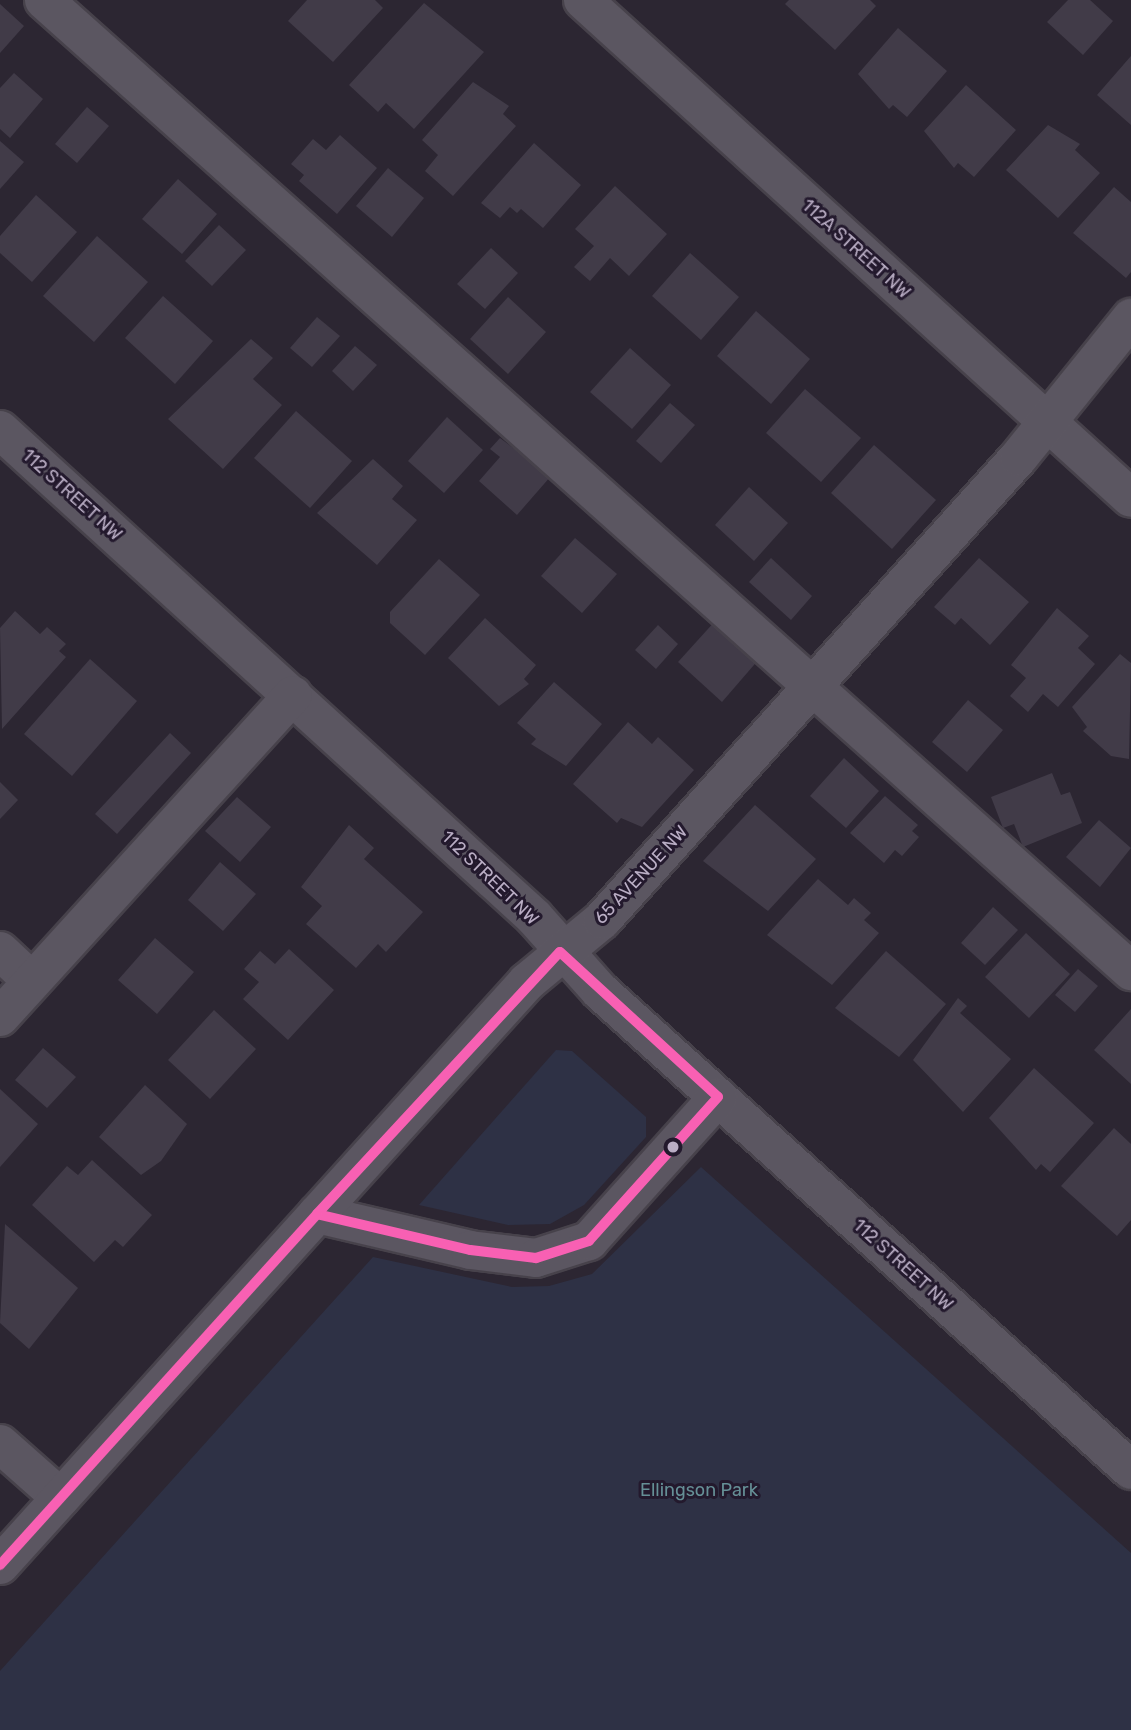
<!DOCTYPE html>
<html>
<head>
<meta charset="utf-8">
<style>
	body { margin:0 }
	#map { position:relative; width:1131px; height:1730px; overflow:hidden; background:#2c2632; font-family:Rubik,sans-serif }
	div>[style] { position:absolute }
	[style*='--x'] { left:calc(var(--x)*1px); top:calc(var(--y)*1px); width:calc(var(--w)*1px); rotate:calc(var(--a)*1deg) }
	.green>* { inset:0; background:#2e3145 }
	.building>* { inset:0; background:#413b48 }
	.roads { filter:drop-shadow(2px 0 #47424b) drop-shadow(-2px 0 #47424b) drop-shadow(0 2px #47424b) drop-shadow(0 -2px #47424b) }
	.minor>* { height:38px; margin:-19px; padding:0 19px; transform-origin:19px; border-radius:19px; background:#5b5661 }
	.bus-1>* { height:10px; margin:-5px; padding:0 5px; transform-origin:5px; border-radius:5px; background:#f860b3 }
	.dots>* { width:19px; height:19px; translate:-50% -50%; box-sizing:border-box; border:4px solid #23192d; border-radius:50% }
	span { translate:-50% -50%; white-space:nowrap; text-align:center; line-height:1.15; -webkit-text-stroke:6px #23192d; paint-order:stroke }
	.street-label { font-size:18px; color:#baaec5 }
	.park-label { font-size:18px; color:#658f96 }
</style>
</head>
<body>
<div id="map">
	<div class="green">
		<div style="clip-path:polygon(556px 1050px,572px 1051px,646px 1117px,646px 1137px,584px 1205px,550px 1224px,508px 1225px,419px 1205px)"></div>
		<div style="clip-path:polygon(701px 1167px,1131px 1553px,1131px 1730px,0 1730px,0 1671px,373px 1257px,512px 1287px,549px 1286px,592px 1274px)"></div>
	</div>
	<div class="building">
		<div style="clip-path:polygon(307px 0,375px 0,383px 8px,333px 62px,288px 21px)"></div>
		<div style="clip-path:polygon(789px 0,870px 0,876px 6px,835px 50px,785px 4px)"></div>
		<div style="clip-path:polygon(1068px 0,1090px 0,1113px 21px,1083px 55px,1047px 22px)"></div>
		<div style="clip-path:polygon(424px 3px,484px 52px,414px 129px,386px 103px,378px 112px,349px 85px)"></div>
		<div style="clip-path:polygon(0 4px,24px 26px,0 53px)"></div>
		<div style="clip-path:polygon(898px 28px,947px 71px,907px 117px,893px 105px,889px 109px,858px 74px)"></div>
		<div style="clip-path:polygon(1131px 56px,1131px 125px,1097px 95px)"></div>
		<div style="clip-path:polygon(14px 73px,43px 99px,10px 138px,0 129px,0 88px)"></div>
		<div style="clip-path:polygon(473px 82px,509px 106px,503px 114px,516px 126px,453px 196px,425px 171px,438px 155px,422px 140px)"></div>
		<div style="clip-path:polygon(966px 85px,1016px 130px,974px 177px,958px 163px,954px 168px,924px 131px)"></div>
		<div style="clip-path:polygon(87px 107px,109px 126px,77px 163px,55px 144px)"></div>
		<div style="clip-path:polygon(1048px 125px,1080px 144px,1075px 150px,1100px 173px,1058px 218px,1006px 170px)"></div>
		<div style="clip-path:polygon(340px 135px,377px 168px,337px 214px,299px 181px,304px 175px,291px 164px,313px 139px,326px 150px)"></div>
		<div style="clip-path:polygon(0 141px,24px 162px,0 189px)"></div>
		<div style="clip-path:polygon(534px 143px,581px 185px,543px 228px,521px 209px,517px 213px,510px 207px,500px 218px,481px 203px)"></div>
		<div style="clip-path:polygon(388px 168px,424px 198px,392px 237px,356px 206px)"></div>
		<div style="clip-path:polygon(178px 179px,217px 214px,182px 254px,142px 219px)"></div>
		<div style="clip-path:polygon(615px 186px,667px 234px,629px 276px,610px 258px,590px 281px,574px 267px,594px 246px,575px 229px)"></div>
		<div style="clip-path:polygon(1114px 187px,1131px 202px,1131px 272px,1126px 278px,1073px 233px)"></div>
		<div style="clip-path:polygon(36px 195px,77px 232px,32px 282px,0 253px,0 236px)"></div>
		<div style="clip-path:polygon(219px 225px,246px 250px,212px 286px,185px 261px)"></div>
		<div style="clip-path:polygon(97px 236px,148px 282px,94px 342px,43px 296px)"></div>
		<div style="clip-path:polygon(491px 248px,518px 273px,485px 309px,457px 284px)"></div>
		<div style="clip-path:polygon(690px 253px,739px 297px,701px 340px,652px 296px)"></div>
		<div style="clip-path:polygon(163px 296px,213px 341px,175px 384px,125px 338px)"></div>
		<div style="clip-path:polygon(508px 297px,546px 332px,508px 374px,470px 339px)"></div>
		<div style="clip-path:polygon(756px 311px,810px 359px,771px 404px,717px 356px)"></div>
		<div style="clip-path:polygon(317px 317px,340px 336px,312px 367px,290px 348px)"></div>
		<div style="clip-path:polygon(251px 339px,273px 358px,253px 379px,282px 405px,223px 469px,168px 419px)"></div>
		<div style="clip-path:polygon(355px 346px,377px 365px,353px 391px,332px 371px)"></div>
		<div style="clip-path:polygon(630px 348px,671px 385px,632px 429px,590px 392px)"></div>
		<div style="clip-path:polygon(805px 389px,861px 438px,821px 482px,766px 433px)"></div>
		<div style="clip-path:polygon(670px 403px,695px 425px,661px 463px,636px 441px)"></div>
		<div style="clip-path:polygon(296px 411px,352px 461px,310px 508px,254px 458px)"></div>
		<div style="clip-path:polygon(447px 417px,483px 450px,444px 493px,408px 461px)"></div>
		<div style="clip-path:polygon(500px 438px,551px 476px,517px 515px,479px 481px,500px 457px,490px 449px)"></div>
		<div style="clip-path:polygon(874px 445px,936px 500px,892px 549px,831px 493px)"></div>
		<div style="clip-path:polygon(373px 459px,403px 486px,392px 499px,417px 520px,377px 565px,317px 513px)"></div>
		<div style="clip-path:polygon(749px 487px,788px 523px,754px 561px,715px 525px)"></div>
		<div style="clip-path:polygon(575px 538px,617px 574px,582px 613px,541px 576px)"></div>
		<div style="clip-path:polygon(771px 558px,812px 596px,791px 620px,749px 582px)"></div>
		<div style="clip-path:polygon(979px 558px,1029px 602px,990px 645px,961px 618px,955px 625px,934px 607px)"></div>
		<div style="clip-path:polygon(439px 559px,480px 595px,425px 655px,390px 623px,390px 612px)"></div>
		<div style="clip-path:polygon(1057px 608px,1089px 636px,1078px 648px,1095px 664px,1058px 707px,1043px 694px,1028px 712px,1010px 696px,1026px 678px,1011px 665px)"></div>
		<div style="clip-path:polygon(15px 611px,40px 634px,47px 627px,66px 644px,59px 651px,66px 657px,2px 729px,0 628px)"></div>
		<div style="clip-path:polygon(485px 618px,536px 665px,524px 679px,529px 684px,499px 706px,448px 658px)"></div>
		<div style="clip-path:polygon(717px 619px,760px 658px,722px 702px,678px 662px)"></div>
		<div style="clip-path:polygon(658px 625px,678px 644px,656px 669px,635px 650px)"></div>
		<div style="clip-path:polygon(1120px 654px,1131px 663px,1129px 759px,1111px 756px,1083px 731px,1087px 727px,1072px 707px)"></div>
		<div style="clip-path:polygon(90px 659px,137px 701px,72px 776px,24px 734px)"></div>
		<div style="clip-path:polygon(554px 682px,602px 724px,566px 766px,531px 744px,536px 739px,517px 723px)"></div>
		<div style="clip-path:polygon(968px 700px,1003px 730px,967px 772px,932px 742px)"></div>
		<div style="clip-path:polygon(628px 722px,652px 744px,658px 737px,694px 770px,642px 827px,621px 818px,617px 823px,573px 784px)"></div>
		<div style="clip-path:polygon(170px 733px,191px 753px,117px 834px,95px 814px)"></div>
		<div style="clip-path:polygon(844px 758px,879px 791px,846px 828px,810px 796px)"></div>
		<div style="clip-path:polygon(1052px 773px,1061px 795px,1070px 792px,1082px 823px,1023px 847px,1014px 824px,1003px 828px,991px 797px)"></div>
		<div style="clip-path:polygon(0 782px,18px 800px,0 819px)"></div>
		<div style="clip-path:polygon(885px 796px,918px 825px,912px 831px,919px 837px,902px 856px,895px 850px,884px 863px,850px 833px)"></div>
		<div style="clip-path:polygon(237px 797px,271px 827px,240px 862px,205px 831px)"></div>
		<div style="clip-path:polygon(755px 805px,816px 859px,768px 911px,703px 861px)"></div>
		<div style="clip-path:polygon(1099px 820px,1131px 848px,1100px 887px,1066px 857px)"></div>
		<div style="clip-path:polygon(349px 825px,374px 848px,364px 859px,423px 912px,386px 952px,378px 944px,356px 968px,306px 924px,322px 906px,301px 887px)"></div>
		<div style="clip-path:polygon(220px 862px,256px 894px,223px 931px,188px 900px)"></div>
		<div style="clip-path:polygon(818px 879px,848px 905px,854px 898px,871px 913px,864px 920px,879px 933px,832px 985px,767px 935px)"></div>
		<div style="clip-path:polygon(993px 907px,1018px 930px,985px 965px,961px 943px)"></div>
		<div style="clip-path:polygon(1026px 933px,1070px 974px,1029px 1018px,985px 977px)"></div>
		<div style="clip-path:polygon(155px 938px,194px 972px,157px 1014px,118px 980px)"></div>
		<div style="clip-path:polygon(289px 949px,334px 990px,288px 1040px,243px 999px,259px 982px,244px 969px,260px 951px,275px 964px)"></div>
		<div style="clip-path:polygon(886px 951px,946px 1004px,899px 1057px,835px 1008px)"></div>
		<div style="clip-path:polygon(1078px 969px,1098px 986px,1075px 1012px,1055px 995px)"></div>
		<div style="clip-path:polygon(958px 998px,967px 1006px,960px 1013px,1011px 1059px,963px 1112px,913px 1060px)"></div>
		<div style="clip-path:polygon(1131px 1009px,1131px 1084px,1094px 1050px)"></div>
		<div style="clip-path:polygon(214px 1010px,256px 1049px,210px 1099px,168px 1060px)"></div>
		<div style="clip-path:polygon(43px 1048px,76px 1077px,47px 1108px,15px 1080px)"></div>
		<div style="clip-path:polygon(1034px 1068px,1094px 1123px,1050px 1172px,1041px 1164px,1036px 1170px,989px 1118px)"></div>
		<div style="clip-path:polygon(145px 1085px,187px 1124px,161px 1161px,141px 1175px,99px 1137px)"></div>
		<div style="clip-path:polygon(0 1089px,38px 1124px,0 1167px)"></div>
		<div style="clip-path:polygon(1114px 1128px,1131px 1144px,1131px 1220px,1117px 1236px,1061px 1186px)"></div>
		<div style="clip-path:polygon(92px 1160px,152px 1215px,123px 1247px,115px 1240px,94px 1262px,32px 1205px,67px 1166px,78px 1175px)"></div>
		<div style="clip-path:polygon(5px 1224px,78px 1288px,29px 1349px,0 1323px)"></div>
	</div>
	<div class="roads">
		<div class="minor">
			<div style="--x:44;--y:0;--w:1458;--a:41.77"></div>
			<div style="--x:583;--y:0;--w:740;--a:42.26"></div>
			<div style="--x:0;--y:430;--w:723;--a:42.36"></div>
			<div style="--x:534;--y:917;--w:99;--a:48.3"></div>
			<div style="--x:600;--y:991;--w:715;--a:42.05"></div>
			<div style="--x:0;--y:951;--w:44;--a:43.2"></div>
			<div style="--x:0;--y:1017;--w:435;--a:-47.7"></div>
			<div style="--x:317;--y:1214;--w:157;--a:13.2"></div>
			<div style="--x:470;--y:1250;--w:66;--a:6.9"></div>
			<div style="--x:536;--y:1258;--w:56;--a:-17.8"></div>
			<div style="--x:589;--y:1241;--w:193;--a:-48.1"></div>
			<div style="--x:0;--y:1444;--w:81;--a:41.5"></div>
			<div style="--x:0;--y:1565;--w:786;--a:-47.89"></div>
			<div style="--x:527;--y:982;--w:97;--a:-39.6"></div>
			<div style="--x:602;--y:920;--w:623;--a:-47.99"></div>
			<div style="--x:1019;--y:457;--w:179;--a:-51.1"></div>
		</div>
	</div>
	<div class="bus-1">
		<div style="--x:560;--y:952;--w:214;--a:42.5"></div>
		<div style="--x:718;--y:1097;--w:193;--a:131.9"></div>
		<div style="--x:589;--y:1241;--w:56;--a:162.2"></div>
		<div style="--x:536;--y:1258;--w:66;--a:-173.1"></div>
		<div style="--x:470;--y:1250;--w:157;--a:-166.8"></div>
		<div style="--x:317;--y:1214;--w:357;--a:-47.2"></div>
		<div style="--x:0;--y:1565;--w:473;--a:-47.9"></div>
	</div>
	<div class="dots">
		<div style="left:673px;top:1147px;background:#baaec5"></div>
	</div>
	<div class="street-label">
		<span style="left:856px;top:249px;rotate:42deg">112A STREET NW</span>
		<span style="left:72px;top:495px;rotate:42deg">112 STREET NW</span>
		<span style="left:641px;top:875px;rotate:-47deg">65 AVENUE NW</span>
		<span style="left:490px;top:878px;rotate:44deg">112 STREET NW</span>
		<span style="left:903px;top:1265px;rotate:42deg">112 STREET NW</span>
	</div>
	<div class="park-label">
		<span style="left:699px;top:1490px">Ellingson Park</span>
	</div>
</div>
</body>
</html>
